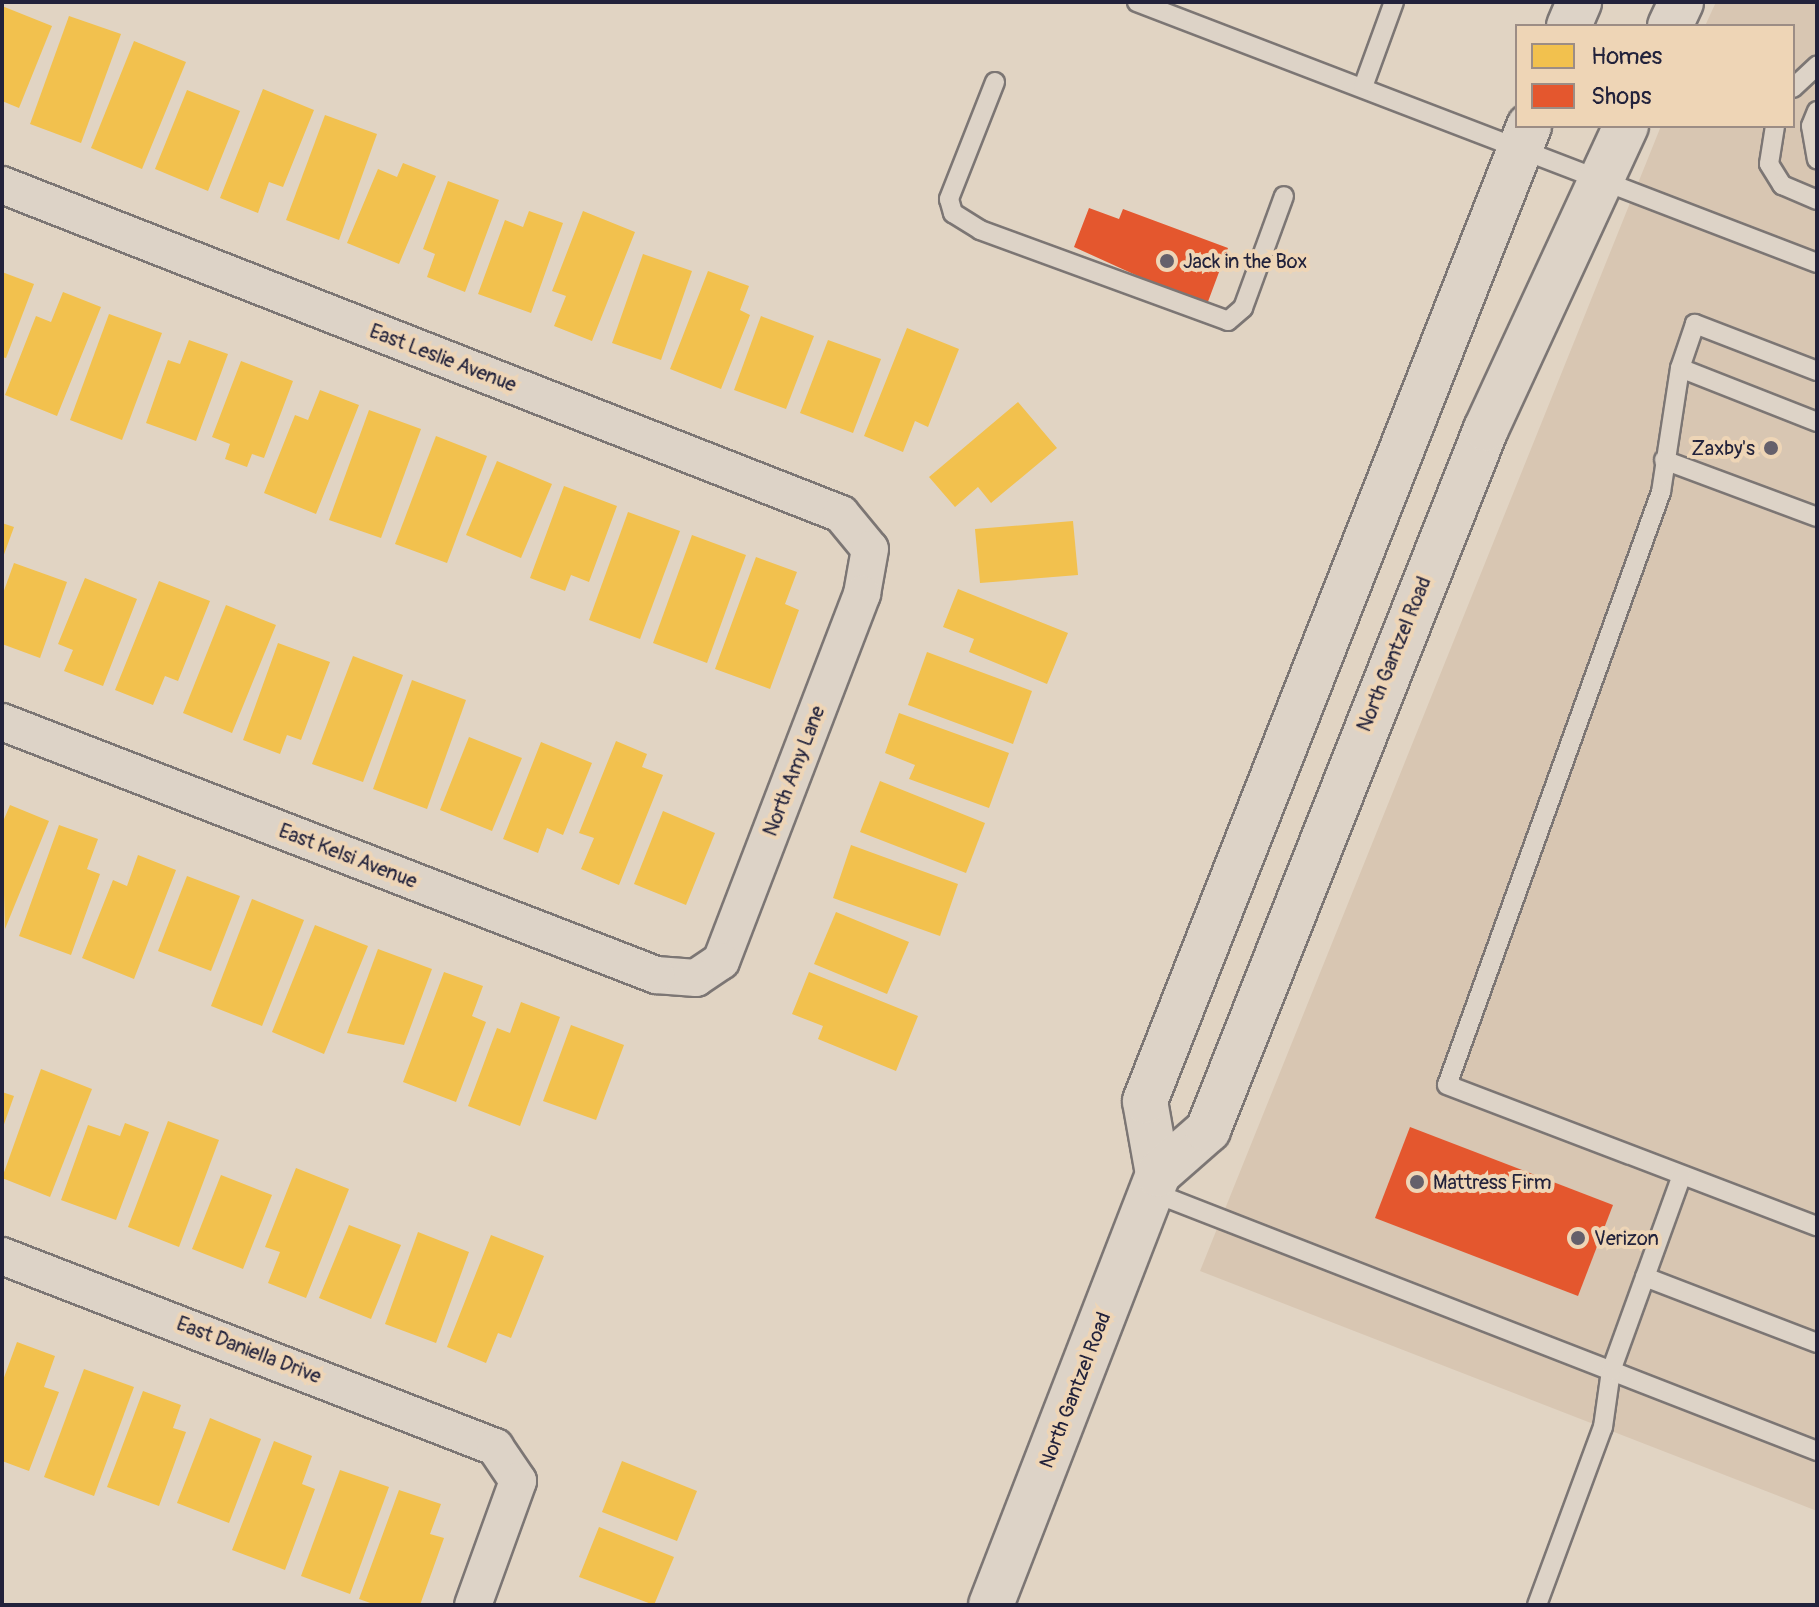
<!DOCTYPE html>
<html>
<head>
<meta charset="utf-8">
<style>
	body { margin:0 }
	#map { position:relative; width:1819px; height:1607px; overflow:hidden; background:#e1d4c3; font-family:Pangolin,sans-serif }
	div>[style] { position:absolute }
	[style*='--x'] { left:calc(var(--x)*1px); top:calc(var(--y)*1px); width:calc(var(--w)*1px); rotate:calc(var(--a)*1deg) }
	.built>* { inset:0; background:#d8c6b2 }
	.homes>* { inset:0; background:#f2c14e }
	.shops>* { inset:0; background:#e4572e }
	.roads { filter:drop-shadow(2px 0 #7c7674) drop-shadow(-2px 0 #7c7674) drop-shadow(0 2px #7c7674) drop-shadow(0 -2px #7c7674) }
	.lane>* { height:18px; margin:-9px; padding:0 9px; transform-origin:9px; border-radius:9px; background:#ddd3c7 }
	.street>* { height:36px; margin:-18px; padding:0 18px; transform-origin:18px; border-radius:18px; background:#ddd3c7 }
	.primary>* { height:44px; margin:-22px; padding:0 22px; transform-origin:22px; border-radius:22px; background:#ddd3c7 }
	.dots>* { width:22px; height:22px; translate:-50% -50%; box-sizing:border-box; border:4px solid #eed5b6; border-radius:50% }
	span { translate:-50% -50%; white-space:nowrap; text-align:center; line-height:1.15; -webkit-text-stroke:8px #eed5b6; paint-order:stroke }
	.poi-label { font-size:20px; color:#22223b }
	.left { translate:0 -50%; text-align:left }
	.right { translate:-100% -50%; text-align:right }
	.street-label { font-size:20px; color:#22223b }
	.frame { position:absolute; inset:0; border:4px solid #22223b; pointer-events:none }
	.legend { position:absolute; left:1515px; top:24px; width:280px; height:104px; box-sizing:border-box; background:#eed5b6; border:2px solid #9c8d85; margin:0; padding:10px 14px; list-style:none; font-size:24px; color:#22223b }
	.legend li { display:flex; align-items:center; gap:16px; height:40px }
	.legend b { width:40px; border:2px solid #9c8d85 }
</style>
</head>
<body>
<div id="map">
	<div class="built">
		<div style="clip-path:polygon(1716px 2px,1817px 2px,1817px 1511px,1200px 1271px,1661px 126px,1793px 126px,1793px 26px,1705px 26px)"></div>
	</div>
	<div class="homes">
		<div style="clip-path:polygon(2px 6px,52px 26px,19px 108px,2px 101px)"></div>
		<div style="clip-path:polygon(69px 16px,121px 34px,81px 143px,30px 124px)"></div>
		<div style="clip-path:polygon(134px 41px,186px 62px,142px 169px,91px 148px)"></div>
		<div style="clip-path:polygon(263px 89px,314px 110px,283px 187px,269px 182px,258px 213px,220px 198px)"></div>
		<div style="clip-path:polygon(187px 90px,240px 111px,208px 191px,155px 169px)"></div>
		<div style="clip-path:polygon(325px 115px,377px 134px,339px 240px,286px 220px)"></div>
		<div style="clip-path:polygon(403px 163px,436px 176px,399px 264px,347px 243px,378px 169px,397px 177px)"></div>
		<div style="clip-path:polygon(448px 181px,499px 200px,465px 292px,427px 277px,435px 254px,423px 249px)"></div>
		<div style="clip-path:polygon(529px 211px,563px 223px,531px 313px,478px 294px,505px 220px,523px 227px)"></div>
		<div style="clip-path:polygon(583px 211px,635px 232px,592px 341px,554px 326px,566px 296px,552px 291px)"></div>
		<div style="clip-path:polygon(643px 254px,692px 271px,661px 360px,612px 343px)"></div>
		<div style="clip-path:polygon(708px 271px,749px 286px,740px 310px,750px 315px,721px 389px,670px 369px)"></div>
		<div style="clip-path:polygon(2px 272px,34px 284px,6px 358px,2px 357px)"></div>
		<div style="clip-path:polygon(63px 292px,101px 307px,57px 416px,5px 395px,36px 316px,51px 322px)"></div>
		<div style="clip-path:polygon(109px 314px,162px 333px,122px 440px,70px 420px)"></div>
		<div style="clip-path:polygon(761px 316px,814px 336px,786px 409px,734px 390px)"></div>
		<div style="clip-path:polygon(907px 328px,959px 349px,928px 427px,915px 421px,903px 452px,864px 436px)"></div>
		<div style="clip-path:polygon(189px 340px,228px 354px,196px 441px,146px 423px,168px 360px,180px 364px)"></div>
		<div style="clip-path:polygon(828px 340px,881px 359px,853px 433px,800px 413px)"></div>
		<div style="clip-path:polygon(241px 361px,293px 381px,264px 458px,252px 454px,247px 467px,225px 459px,230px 444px,212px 437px)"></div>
		<div style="clip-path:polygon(320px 390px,359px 405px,316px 514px,264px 493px,295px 415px,308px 420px)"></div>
		<div style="clip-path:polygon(1018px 402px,1057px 448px,991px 503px,978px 487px,955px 507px,929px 477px)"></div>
		<div style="clip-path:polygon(369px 410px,421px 429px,381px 538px,329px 520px)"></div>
		<div style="clip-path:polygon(436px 436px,487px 456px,447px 563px,395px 544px)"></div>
		<div style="clip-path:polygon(497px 461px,552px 484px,521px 558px,466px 535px)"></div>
		<div style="clip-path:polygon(564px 486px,617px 506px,589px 582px,571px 575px,565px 591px,530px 578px)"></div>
		<div style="clip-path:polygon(628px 512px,680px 531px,640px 639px,589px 620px)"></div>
		<div style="clip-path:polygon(1073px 521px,1078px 575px,980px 583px,975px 529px)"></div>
		<div style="clip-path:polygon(2px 523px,14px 527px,2px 560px)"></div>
		<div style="clip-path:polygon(692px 535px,746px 555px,707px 663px,653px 643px)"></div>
		<div style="clip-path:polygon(756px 557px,797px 572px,785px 604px,799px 610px,770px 689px,715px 669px)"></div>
		<div style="clip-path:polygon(14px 563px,67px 582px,40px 658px,2px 644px,2px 596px)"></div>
		<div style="clip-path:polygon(85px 578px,137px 599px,103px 686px,64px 671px,73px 650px,58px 644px)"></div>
		<div style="clip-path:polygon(159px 581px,210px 601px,178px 681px,165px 676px,153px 705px,115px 690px)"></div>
		<div style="clip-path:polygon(958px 589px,1068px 633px,1047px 684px,969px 652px,974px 639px,943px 627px)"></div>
		<div style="clip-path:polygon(226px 605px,276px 625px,232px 733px,183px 713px)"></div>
		<div style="clip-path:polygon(278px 643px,330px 662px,301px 740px,287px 735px,280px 754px,243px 740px)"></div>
		<div style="clip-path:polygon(927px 652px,1032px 691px,1013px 744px,908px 705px)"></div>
		<div style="clip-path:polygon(353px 656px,403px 675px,363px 782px,312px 764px)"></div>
		<div style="clip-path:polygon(412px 680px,466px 700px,427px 809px,373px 789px)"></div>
		<div style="clip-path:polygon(899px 713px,1009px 753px,989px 808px,909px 779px,915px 765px,885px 753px)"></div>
		<div style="clip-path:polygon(469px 737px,522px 758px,492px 831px,440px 810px)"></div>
		<div style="clip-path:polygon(616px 741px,647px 754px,642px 767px,663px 775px,619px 885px,581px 869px,594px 838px,579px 833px)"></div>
		<div style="clip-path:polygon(541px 742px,592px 763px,563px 835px,547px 828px,538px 853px,503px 839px)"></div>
		<div style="clip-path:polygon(880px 781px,985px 823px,966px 873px,860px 832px)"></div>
		<div style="clip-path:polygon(10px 805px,49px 821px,5px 929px,2px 824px)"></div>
		<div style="clip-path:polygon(663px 811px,715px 833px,686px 905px,634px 884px)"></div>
		<div style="clip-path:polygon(59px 825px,98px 839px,87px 869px,100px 874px,71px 955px,19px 936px)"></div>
		<div style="clip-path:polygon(851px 845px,958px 884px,940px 936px,833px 898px)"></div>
		<div style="clip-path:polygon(138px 855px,176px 870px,134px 979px,82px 958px,113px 880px,127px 886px)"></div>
		<div style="clip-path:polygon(187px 876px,240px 896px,211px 971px,158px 951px)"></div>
		<div style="clip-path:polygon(252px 899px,304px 920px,262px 1026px,211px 1006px)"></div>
		<div style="clip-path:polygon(836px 912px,909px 942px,887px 994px,814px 964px)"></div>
		<div style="clip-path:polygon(315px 925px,368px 946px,324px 1054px,272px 1032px)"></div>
		<div style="clip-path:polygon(378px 949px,432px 969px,404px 1045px,347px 1033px)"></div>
		<div style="clip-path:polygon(444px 972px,483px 986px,472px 1016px,486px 1022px,456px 1102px,403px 1082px)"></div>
		<div style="clip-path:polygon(809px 972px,918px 1016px,896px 1071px,818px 1039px,823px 1026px,792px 1014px)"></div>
		<div style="clip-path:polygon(521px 1002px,560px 1017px,520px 1126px,468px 1106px,497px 1028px,510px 1033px)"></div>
		<div style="clip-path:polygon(571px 1025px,624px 1045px,596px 1120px,543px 1101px)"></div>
		<div style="clip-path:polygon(41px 1069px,92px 1089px,50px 1197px,2px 1178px)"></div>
		<div style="clip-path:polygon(2px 1092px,14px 1096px,2px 1130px)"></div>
		<div style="clip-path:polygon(168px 1121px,219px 1140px,179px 1247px,128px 1227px)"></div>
		<div style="clip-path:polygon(125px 1123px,149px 1132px,116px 1220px,61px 1200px,88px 1125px,120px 1136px)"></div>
		<div style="clip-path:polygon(296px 1168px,349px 1189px,306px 1298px,268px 1283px,280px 1252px,265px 1247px)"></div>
		<div style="clip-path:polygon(221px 1175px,272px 1195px,243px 1269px,192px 1249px)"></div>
		<div style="clip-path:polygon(349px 1225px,401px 1245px,371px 1319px,319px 1298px)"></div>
		<div style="clip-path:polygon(418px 1232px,469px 1252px,436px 1343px,385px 1324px)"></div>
		<div style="clip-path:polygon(491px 1235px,544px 1256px,511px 1338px,498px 1333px,486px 1363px,447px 1347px)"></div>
		<div style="clip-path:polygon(17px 1342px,55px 1356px,44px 1387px,59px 1392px,29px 1471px,2px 1461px,2px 1383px)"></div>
		<div style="clip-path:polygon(84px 1369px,134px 1387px,94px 1496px,44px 1477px)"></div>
		<div style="clip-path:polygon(143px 1391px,181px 1405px,173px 1428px,186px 1432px,159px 1506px,107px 1487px)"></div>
		<div style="clip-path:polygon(210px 1418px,261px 1439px,229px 1523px,177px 1503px)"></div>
		<div style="clip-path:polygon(274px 1441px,312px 1456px,302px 1484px,315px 1489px,285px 1570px,232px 1550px)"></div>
		<div style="clip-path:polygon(622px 1461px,697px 1491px,677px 1541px,602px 1512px)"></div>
		<div style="clip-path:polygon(340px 1470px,389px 1487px,350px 1594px,301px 1576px)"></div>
		<div style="clip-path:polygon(399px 1490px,441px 1504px,430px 1534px,444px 1538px,420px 1605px,376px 1605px,359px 1599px)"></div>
		<div style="clip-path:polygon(599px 1527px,674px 1557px,654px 1605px,579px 1577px)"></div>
	</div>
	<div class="shops">
		<div style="clip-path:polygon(1089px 208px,1119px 219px,1123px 209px,1228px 248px,1206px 307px,1074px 247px)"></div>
		<div style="clip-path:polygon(1410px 1127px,1613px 1205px,1578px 1296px,1375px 1218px)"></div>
	</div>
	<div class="roads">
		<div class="lane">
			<div style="--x:1137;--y:2;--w:728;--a:21"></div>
			<div style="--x:995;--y:82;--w:126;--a:111.5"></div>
			<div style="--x:949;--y:199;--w:15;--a:74"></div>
			<div style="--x:953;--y:213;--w:32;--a:32"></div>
			<div style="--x:980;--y:230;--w:264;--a:20.1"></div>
			<div style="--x:1228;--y:321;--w:20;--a:-41"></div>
			<div style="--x:1243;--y:308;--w:119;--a:-69.9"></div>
			<div style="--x:1363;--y:87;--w:90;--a:-70"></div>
			<div style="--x:1793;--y:88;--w:33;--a:-43"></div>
			<div style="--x:1817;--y:111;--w:16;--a:112"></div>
			<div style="--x:1811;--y:126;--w:34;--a:80"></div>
			<div style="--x:1775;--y:126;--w:38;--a:99"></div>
			<div style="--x:1769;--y:164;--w:25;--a:58"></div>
			<div style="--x:1782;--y:185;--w:38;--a:23"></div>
			<div style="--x:1680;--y:368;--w:147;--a:21.5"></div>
			<div style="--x:1817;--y:371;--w:131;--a:-158.9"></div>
			<div style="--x:1695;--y:324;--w:46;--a:108.8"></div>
			<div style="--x:1680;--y:368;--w:125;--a:98.7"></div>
			<div style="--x:1661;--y:492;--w:630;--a:109.84"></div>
			<div style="--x:1447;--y:1085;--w:396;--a:20.9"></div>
			<div style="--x:1664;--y:460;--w:163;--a:20.4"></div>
			<div style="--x:1152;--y:1192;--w:714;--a:21.28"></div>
			<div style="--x:1645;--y:1277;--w:184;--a:21"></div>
			<div style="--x:1537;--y:1605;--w:190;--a:-69.7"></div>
			<div style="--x:1603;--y:1427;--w:57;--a:-81.9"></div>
			<div style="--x:1611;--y:1371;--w:208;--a:-70.1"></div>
		</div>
		<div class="street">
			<div style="--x:2;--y:185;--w:901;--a:21.41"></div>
			<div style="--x:841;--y:514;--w:45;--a:50.4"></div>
			<div style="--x:870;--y:549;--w:46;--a:100.1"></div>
			<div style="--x:862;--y:594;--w:393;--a:111"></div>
			<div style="--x:721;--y:961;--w:30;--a:146"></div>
			<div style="--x:696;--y:978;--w:40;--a:-175.7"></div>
			<div style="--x:656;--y:975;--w:701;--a:-158.85"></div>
			<div style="--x:2;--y:1256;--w:529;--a:21.18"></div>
			<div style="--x:495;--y:1447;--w:41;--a:55.9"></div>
			<div style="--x:518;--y:1481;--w:132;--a:109.9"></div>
		</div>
		<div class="primary">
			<div style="--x:1569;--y:26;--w:26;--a:-67"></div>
			<div style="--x:1670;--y:26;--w:26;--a:-65"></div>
			<div style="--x:1158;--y:1174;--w:74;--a:-100.1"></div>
			<div style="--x:1145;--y:1101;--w:1048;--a:-68.5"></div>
			<div style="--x:991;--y:1605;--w:462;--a:-68.8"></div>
			<div style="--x:1158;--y:1174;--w:67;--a:-41.3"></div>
			<div style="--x:1208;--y:1130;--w:754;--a:-68.37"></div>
			<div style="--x:1486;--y:429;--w:334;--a:-65.2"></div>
		</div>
	</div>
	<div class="dots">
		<div style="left:1167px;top:261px;background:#65606b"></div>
		<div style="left:1771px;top:448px;background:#65606b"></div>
		<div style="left:1417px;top:1182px;background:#65606b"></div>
		<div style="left:1578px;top:1238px;background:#65606b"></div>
	</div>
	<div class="poi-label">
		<span class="left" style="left:1183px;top:261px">Jack in the Box</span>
		<span class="right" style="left:1755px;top:448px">Zaxby's</span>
		<span class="left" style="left:1433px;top:1182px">Mattress Firm</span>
		<span class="left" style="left:1594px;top:1238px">Verizon</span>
	</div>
	<div class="street-label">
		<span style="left:443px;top:358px;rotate:21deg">East Leslie Avenue</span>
		<span style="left:1394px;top:654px;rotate:-68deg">North Gantzel Road</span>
		<span style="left:794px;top:771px;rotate:-69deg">North Amy Lane</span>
		<span style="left:348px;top:856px;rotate:21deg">East Kelsi Avenue</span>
		<span style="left:249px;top:1350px;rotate:21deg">East Daniella Drive</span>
		<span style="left:1075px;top:1390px;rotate:-69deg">North Gantzel Road</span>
	</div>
	<div class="frame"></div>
	<ul class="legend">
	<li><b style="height:22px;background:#f2c14e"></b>Homes</li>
	<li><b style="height:22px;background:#e4572e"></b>Shops</li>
	</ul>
</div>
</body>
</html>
